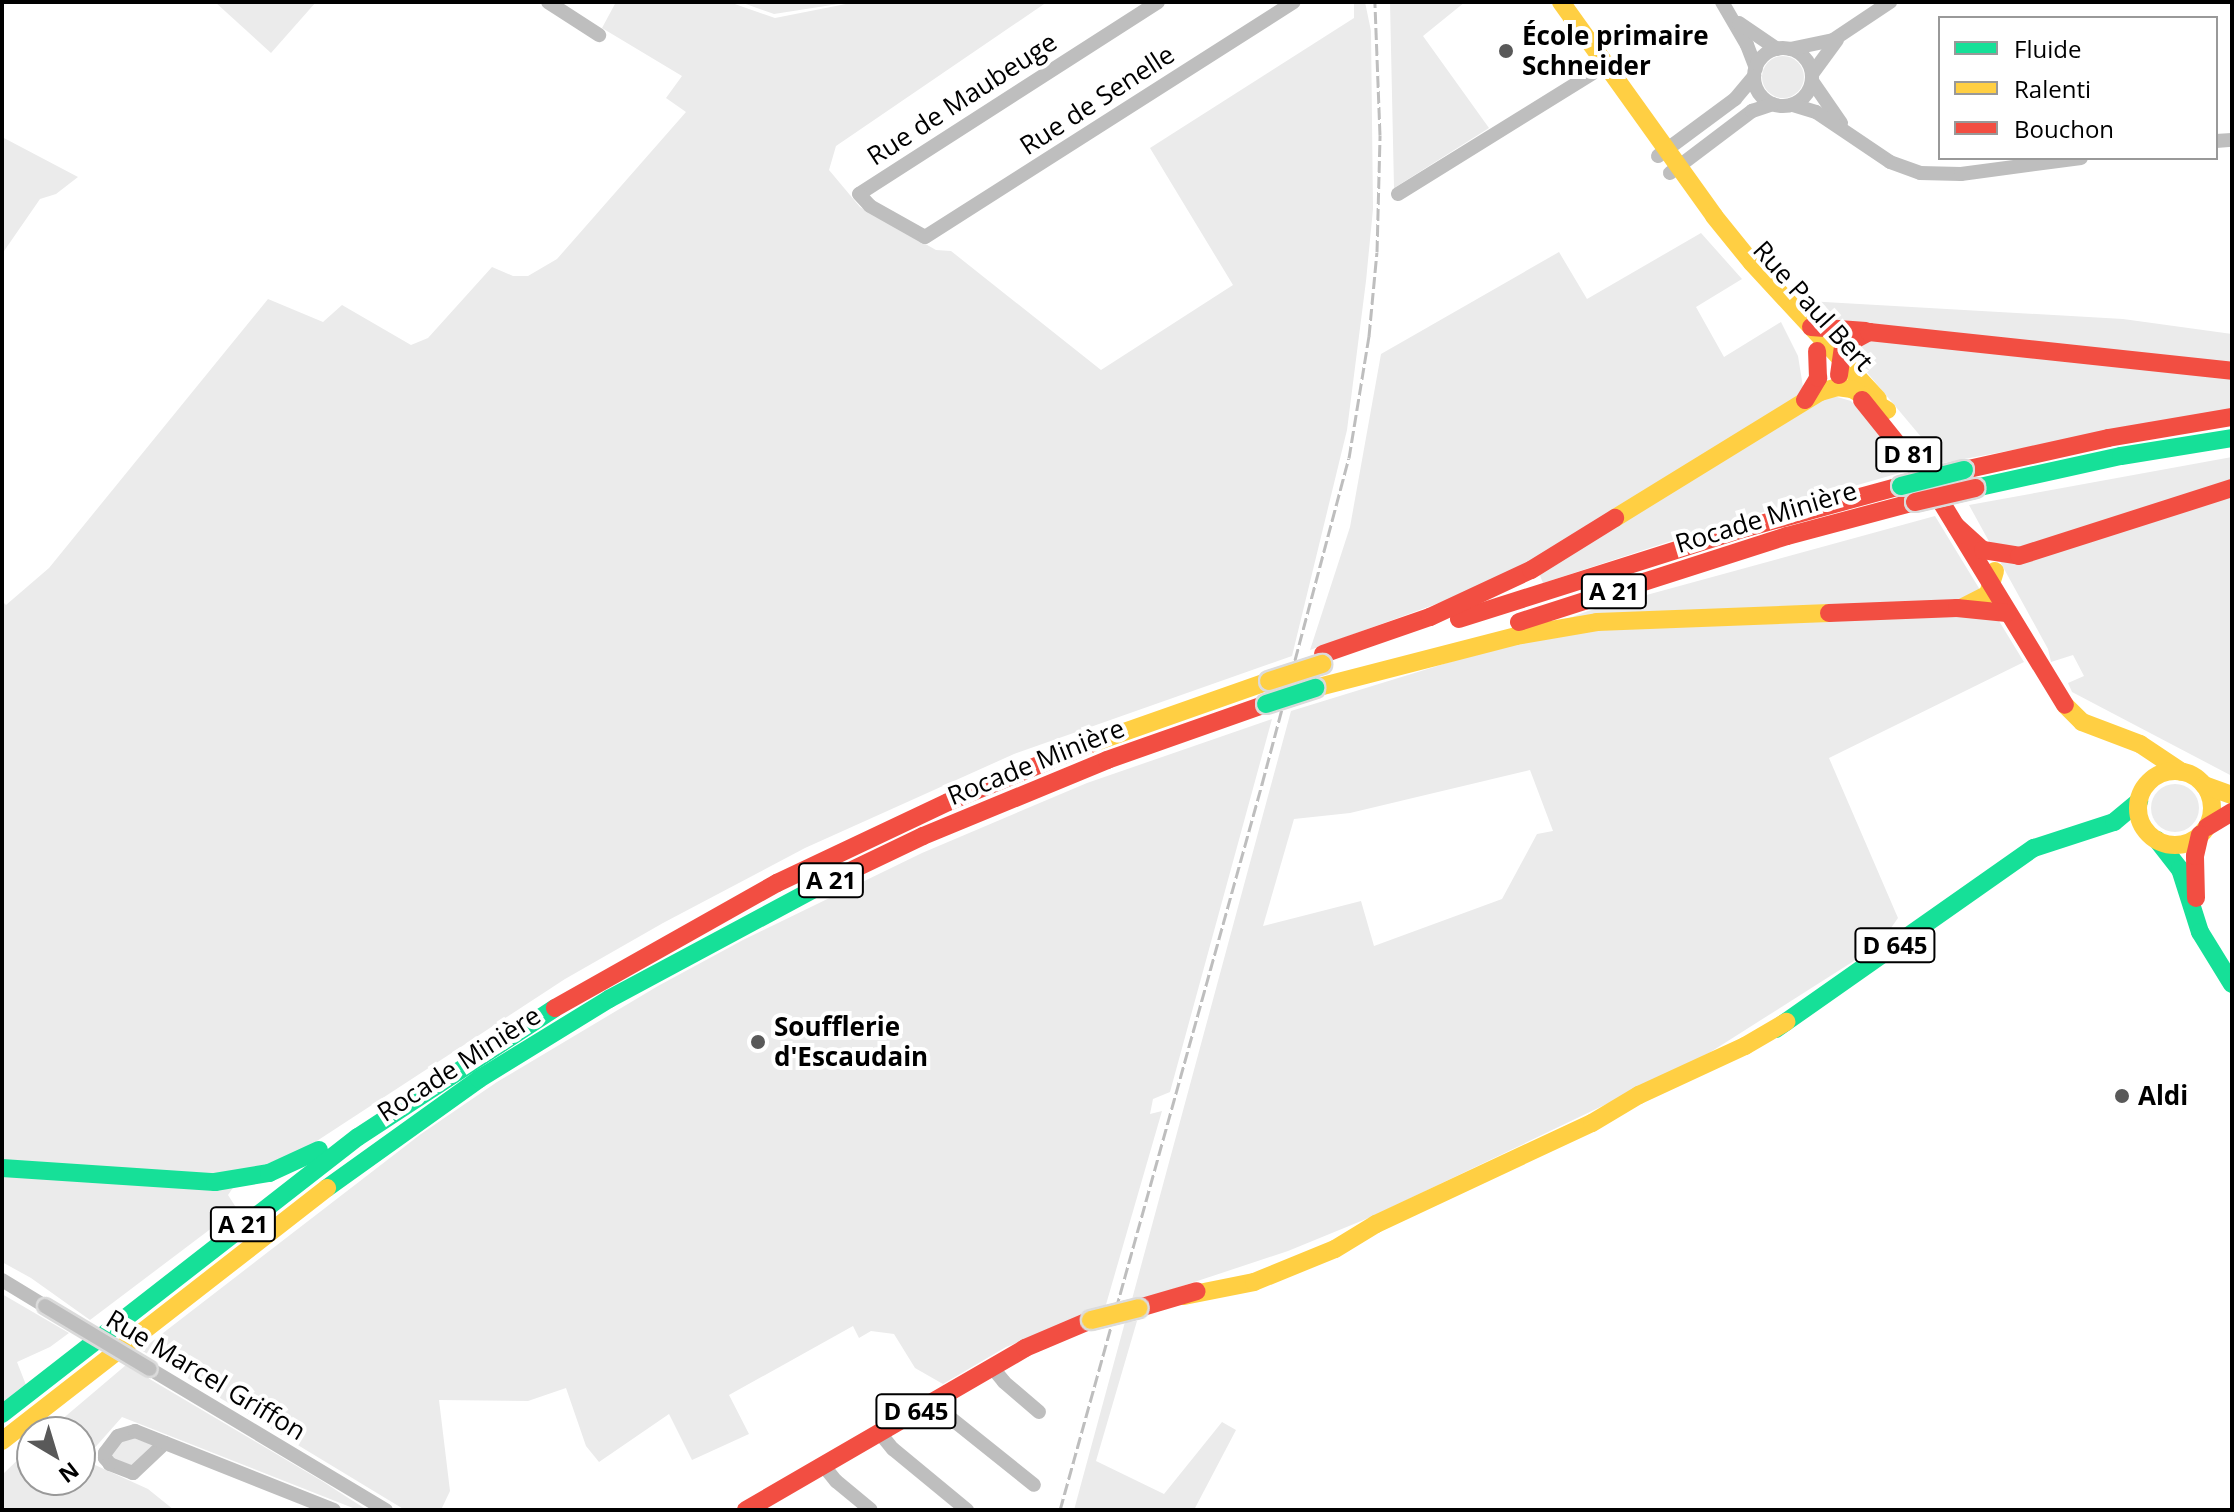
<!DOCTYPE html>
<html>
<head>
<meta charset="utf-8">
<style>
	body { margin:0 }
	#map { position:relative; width:2234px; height:1512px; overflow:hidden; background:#fff; font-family:"Open Sans",sans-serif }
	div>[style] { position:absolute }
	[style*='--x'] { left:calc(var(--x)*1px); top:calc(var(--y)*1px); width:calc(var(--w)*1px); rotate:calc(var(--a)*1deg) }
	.green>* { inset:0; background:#ebebeb }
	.round { border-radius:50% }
	.street>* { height:14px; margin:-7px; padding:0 7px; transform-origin:7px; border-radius:7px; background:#bebebe }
	.street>.ring { margin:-7px; padding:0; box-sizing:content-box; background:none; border:14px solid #bebebe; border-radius:50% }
	.fast>* { height:18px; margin:-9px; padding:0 9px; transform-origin:9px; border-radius:9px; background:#16e098 }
	.slow>* { height:18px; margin:-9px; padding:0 9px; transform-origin:9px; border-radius:9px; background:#ffcf43 }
	.slow>.ring { margin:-9px; padding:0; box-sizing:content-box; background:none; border:18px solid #ffcf43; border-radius:50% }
	.jam>* { height:18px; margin:-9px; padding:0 9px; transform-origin:9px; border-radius:9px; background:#f24e42 }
	.rail>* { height:3px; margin-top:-1.5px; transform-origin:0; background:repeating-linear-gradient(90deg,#bebebe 0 12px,transparent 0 16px) }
	.bridges { filter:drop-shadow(2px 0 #dbdbdb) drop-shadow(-2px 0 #dbdbdb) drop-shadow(0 2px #dbdbdb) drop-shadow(0 -2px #dbdbdb) }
	.street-bridge>* { height:14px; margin:-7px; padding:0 7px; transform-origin:7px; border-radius:7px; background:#bebebe }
	.fast-bridge>* { height:18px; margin:-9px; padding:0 9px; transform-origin:9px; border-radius:9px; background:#16e098 }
	.slow-bridge>* { height:18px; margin:-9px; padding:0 9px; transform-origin:9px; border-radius:9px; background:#ffcf43 }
	.jam-bridge>* { height:18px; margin:-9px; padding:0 9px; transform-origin:9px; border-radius:9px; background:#f24e42 }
	.dots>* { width:22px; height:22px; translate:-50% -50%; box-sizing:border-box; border:4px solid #fff; border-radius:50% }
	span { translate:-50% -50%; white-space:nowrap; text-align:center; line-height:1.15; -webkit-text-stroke:8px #fff; paint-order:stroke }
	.shield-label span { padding:2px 6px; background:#fff; border:2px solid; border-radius:6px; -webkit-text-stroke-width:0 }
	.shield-label { font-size:24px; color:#000; font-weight:700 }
	.poi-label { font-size:26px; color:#000; font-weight:700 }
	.left { translate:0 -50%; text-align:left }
	.street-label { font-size:26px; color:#000 }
	.frame { position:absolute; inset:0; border:4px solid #000; pointer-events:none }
	.legend { position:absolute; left:1938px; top:16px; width:280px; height:144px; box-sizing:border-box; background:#fff; border:2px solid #999; margin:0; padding:10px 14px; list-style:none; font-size:24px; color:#000 }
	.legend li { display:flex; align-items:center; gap:16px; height:40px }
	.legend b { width:40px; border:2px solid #999 }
	.north { position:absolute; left:16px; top:1416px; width:80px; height:80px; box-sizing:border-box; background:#fff; border:2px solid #999; border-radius:50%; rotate:142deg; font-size:22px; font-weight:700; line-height:32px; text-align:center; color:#000 }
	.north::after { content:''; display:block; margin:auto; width:28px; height:36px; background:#595959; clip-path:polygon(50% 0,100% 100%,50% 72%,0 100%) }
</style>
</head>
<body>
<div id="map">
	<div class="green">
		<div style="clip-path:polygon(215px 2px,316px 2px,271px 53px)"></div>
		<div style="clip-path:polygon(616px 2px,729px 2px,775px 18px,856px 2px,1047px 2px,836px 146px,829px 170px,860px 207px,936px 250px,951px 251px,1101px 370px,1233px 285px,1150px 148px,1354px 18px,1354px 2px,1365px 2px,1371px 31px,1373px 209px,1366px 281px,1347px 430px,1292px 656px,1014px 754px,805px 848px,663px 923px,565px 979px,303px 1150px,243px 1173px,228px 1195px,237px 1209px,90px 1320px,31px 1278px,2px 1262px,2px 601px,6px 605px,49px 568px,268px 299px,323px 322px,342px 305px,411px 345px,428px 338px,492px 267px,513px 276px,528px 276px,557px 259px,686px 112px,666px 98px,682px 76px,602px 28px)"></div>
		<div style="clip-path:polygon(740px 2px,851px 2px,774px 14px)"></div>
		<div style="clip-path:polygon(1390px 2px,1465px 2px,1423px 36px,1489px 128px,1394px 188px)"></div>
		<div class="round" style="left:1762px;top:56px;width:42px;height:42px"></div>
		<div style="clip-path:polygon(2px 137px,78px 177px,56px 194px,40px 199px,2px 254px)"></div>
		<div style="clip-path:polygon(1701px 233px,1742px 279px,1696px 307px,1724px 357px,1781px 322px,1798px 356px,1803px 387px,1851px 401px,1910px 470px,1732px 521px,1543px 583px,1534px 561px,1469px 592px,1310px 650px,1350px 527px,1381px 354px,1559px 252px,1587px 299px)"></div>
		<div style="clip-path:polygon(1807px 301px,2123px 319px,2232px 334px,2232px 409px,1943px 463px)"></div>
		<div style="clip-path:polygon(2232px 457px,2232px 776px,2072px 692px,2068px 683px,2084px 676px,2073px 655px,2051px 662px,2048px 649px,1969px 505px)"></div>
		<div style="clip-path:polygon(evenodd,1935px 516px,2024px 662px,1829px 758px,1898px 918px,1879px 945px,1709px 1053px,1667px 1075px,1371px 1217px,1288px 1251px,1131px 1303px,1291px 711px,1460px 659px,1588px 611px,1935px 516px,1530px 770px,1553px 831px,1537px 834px,1502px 899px,1374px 946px,1361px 901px,1263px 926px,1294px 819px,1350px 813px,1530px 770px)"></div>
		<div style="clip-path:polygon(1272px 719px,1170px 1092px,1153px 1099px,1150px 1114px,1162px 1111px,1105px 1308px,1006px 1347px,943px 1384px,915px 1368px,894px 1334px,871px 1331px,859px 1338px,853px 1326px,729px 1395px,749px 1434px,692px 1460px,669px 1414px,599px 1462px,586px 1446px,566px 1388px,528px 1401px,439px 1400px,450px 1491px,441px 1510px,405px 1510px,141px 1350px,421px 1134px,497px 1082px,658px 986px,743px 940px,922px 853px,1087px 783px)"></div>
		<div class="round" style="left:2151px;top:784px;width:48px;height:48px"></div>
		<div style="clip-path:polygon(2px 1294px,69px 1333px,50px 1347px,17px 1362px,26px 1385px,2px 1404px)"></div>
		<div style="clip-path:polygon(1137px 1321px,1096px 1461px,1164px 1494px,1222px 1422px,1236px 1430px,1194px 1510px,1074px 1510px,1125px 1322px)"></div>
		<div style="clip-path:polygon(126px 1365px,322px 1481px,367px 1510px,358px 1510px,122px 1417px,84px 1460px,148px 1489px,174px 1510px,2px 1510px,2px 1475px,32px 1446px,32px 1480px,80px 1480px,80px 1432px,47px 1432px)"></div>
		<div style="clip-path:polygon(125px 1435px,156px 1446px,133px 1468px,111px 1461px,110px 1450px)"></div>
	</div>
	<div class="street">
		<div style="--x:548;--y:2;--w:61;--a:32.9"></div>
		<div style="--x:1158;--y:2;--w:355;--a:147.3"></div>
		<div style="--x:859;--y:194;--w:16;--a:47"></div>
		<div style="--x:870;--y:206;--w:63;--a:29.4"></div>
		<div style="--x:925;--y:237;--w:437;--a:-32.5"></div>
		<div style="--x:1722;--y:2;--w:50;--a:59.8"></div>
		<div style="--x:1747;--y:45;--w:25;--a:69"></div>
		<div style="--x:1739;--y:23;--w:46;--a:34.4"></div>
		<div class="ring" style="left:1754px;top:48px;width:44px;height:44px"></div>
		<div style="--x:1790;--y:49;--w:44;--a:-11.8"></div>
		<div style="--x:1833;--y:40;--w:69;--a:-33.7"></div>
		<div style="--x:1812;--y:74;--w:42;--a:-53.7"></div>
		<div style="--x:1812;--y:81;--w:51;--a:55.4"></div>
		<div style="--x:1793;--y:105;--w:24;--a:17"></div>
		<div style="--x:1816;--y:112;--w:89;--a:34"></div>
		<div style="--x:1890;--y:162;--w:32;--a:20"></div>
		<div style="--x:1920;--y:173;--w:41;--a:1.4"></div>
		<div style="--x:1961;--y:174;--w:121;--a:-7.6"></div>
		<div style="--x:2216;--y:141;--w:16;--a:-4"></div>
		<div style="--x:1658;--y:156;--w:96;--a:-36.5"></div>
		<div style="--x:1735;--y:99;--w:30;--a:-50"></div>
		<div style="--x:1670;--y:173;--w:103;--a:-37.1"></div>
		<div style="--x:1752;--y:111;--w:22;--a:-18"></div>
		<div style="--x:1398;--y:194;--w:245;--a:-31.8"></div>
		<div style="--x:2;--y:1280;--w:50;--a:31.2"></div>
		<div style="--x:992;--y:1367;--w:19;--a:51"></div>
		<div style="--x:1004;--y:1382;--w:46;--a:40.6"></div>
		<div style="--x:150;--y:1369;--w:275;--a:30.9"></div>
		<div style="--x:936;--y:1400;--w:20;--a:53"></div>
		<div style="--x:948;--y:1416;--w:110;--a:38.7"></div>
		<div style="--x:879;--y:1432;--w:22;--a:51"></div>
		<div style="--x:893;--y:1449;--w:96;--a:39.5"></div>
		<div style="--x:165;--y:1443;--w:44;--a:136.8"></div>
		<div style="--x:133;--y:1473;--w:25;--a:-159"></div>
		<div style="--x:110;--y:1464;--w:8;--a:-130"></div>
		<div style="--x:105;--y:1458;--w:5;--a:-90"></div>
		<div style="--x:105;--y:1453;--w:21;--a:-53"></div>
		<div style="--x:118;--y:1436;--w:18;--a:-16"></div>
		<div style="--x:135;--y:1431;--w:214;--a:21.7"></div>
		<div style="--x:823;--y:1465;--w:21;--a:51"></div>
		<div style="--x:836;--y:1481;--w:45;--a:39.6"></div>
	</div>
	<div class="fast">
		<div style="--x:1975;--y:488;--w:149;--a:-12.4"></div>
		<div style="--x:2121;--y:456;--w:112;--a:-9.2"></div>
		<div style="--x:2157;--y:840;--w:37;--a:52"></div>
		<div style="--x:2180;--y:869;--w:66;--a:72.4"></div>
		<div style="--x:2200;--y:932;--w:61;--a:58.4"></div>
		<div style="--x:1776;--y:1029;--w:315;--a:-35.1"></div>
		<div style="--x:2034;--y:848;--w:84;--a:-18"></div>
		<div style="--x:2114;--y:822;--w:33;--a:-40"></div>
		<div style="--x:2;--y:1168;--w:213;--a:3.8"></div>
		<div style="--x:215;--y:1182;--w:55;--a:-9.5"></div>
		<div style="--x:269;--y:1173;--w:55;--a:-24.7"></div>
		<div style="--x:327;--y:1188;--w:187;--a:-35.6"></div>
		<div style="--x:479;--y:1079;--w:153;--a:-31.6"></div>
		<div style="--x:609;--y:999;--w:250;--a:-28.2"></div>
		<div style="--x:2;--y:1414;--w:451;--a:-37.9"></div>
		<div style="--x:358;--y:1137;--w:235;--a:-33.2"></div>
	</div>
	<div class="slow">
		<div style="--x:1561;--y:2;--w:263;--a:54.4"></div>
		<div style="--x:1714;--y:216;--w:60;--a:51"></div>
		<div style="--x:1752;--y:263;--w:185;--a:47.2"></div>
		<div style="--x:1615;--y:518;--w:241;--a:-31.6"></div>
		<div style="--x:1820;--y:392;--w:18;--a:-16"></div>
		<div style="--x:1837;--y:387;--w:15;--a:8"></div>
		<div style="--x:1852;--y:389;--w:41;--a:31"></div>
		<div style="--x:1963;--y:607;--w:28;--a:-27"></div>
		<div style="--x:1988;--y:594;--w:24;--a:-73"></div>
		<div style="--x:1315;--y:688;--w:208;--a:-14.5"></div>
		<div style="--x:1516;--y:636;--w:82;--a:-9.8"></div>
		<div style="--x:1597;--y:622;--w:232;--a:-2.2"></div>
		<div style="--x:2065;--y:705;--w:24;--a:45"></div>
		<div style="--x:2082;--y:722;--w:62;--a:20.8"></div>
		<div style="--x:2140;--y:744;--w:50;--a:33.7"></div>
		<div style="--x:1090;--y:744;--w:190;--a:-19.4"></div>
		<div class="ring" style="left:2138px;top:771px;width:56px;height:56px"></div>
		<div style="--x:2204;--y:785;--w:30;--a:20"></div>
		<div style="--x:1184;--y:1296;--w:71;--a:-11.3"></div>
		<div style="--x:1254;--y:1282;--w:87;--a:-22.2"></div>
		<div style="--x:1335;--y:1249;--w:48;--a:-31.4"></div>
		<div style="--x:1376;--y:1224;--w:238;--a:-25.1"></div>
		<div style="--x:1592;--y:1123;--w:55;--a:-30.8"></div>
		<div style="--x:1639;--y:1095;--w:117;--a:-24.8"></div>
		<div style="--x:1745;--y:1046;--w:48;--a:-30.3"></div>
		<div style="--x:2;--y:1441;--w:412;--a:-37.9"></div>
	</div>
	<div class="jam">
		<div style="--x:1811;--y:327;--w:55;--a:4.2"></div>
		<div style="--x:1839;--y:375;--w:29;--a:-82"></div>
		<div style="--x:1843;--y:346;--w:30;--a:-28"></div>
		<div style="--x:1869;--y:332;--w:365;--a:6.1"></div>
		<div style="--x:1805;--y:400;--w:26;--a:-59"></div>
		<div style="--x:1818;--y:378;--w:27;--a:-92"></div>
		<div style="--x:1862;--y:400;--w:112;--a:51.2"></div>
		<div style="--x:1932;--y:487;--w:255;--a:58.6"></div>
		<div style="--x:1964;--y:470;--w:148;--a:-12.5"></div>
		<div style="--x:2108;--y:438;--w:126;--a:-9.6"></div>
		<div style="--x:1956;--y:526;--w:36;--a:42"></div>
		<div style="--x:1983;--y:550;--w:36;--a:9"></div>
		<div style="--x:2019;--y:556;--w:224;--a:-17.7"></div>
		<div style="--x:1829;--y:613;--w:128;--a:-2.2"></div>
		<div style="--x:1957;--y:608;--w:50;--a:5.7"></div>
		<div style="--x:1459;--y:619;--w:301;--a:-17.6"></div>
		<div style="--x:1746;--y:528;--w:161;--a:-15.2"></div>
		<div style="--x:1519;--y:622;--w:281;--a:-17.8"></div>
		<div style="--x:1787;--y:536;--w:132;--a:-14.9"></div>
		<div style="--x:1323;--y:654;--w:113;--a:-19.1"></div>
		<div style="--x:1430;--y:617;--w:111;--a:-25"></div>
		<div style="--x:1531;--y:570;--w:99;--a:-31.8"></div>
		<div style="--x:2207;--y:827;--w:29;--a:-31"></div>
		<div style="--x:829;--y:881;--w:104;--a:-25.6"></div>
		<div style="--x:923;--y:836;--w:199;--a:-22.4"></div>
		<div style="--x:1107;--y:760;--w:169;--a:-19.4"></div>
		<div style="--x:2196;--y:898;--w:42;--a:-91.4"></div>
		<div style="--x:2195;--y:856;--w:22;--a:-77"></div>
		<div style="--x:555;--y:1008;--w:255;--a:-29.4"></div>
		<div style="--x:777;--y:883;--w:189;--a:-25.3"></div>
		<div style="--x:948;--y:802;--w:153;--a:-22.2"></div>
		<div style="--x:1139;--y:1308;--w:60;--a:-16.3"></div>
		<div style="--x:746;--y:1510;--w:323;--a:-30.1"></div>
		<div style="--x:1025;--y:1348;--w:72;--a:-23"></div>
	</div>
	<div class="rail">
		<div style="--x:1060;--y:1510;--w:754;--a:-74.45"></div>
		<div style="--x:1262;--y:784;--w:337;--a:-75.1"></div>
		<div style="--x:1349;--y:458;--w:124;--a:-80.7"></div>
		<div style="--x:1369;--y:336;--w:84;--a:-84.6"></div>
		<div style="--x:1377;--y:252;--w:117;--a:-88.5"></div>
		<div style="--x:1380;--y:135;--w:133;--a:-92.2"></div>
	</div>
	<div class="bridges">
		<div class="street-bridge">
			<div style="--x:45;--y:1306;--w:122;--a:31"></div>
		</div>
		<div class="fast-bridge">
			<div style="--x:1901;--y:486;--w:65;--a:-14.3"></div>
			<div style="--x:1266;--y:704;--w:52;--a:-18.1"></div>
		</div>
		<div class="slow-bridge">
			<div style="--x:1269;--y:681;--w:56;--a:-17.8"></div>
			<div style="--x:1091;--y:1320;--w:49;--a:-14"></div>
		</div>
		<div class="jam-bridge">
			<div style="--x:1915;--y:502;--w:62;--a:-13.1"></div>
		</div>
	</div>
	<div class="dots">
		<div style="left:1506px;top:51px;background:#595959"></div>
		<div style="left:758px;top:1042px;background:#595959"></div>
		<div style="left:2122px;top:1096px;background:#595959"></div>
	</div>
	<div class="shield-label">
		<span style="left:1909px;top:454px">D 81</span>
		<span style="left:1614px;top:591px">A 21</span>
		<span style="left:831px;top:880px">A 21</span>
		<span style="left:1895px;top:945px">D 645</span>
		<span style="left:243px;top:1224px">A 21</span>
		<span style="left:916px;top:1411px">D 645</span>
	</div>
	<div class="poi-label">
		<span class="left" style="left:1522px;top:51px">École primaire<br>Schneider</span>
		<span class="left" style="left:774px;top:1042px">Soufflerie<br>d'Escaudain</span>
		<span class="left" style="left:2138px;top:1096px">Aldi</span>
	</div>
	<div class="street-label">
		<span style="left:962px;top:99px;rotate:-33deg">Rue de Maubeuge</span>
		<span style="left:1097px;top:100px;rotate:-33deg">Rue de Senelle</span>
		<span style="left:1813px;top:306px;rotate:48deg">Rue Paul Bert</span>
		<span style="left:1766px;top:517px;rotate:-17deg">Rocade Minière</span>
		<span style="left:1036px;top:762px;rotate:-22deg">Rocade Minière</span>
		<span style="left:459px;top:1064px;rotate:-33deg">Rocade Minière</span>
		<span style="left:206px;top:1375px;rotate:31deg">Rue Marcel Griffon</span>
	</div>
	<div class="frame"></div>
	<ul class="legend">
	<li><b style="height:10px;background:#16e098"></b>Fluide</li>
	<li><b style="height:10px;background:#ffcf43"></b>Ralenti</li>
	<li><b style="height:10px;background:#f24e42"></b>Bouchon</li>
	</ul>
	<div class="north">N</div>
</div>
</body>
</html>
